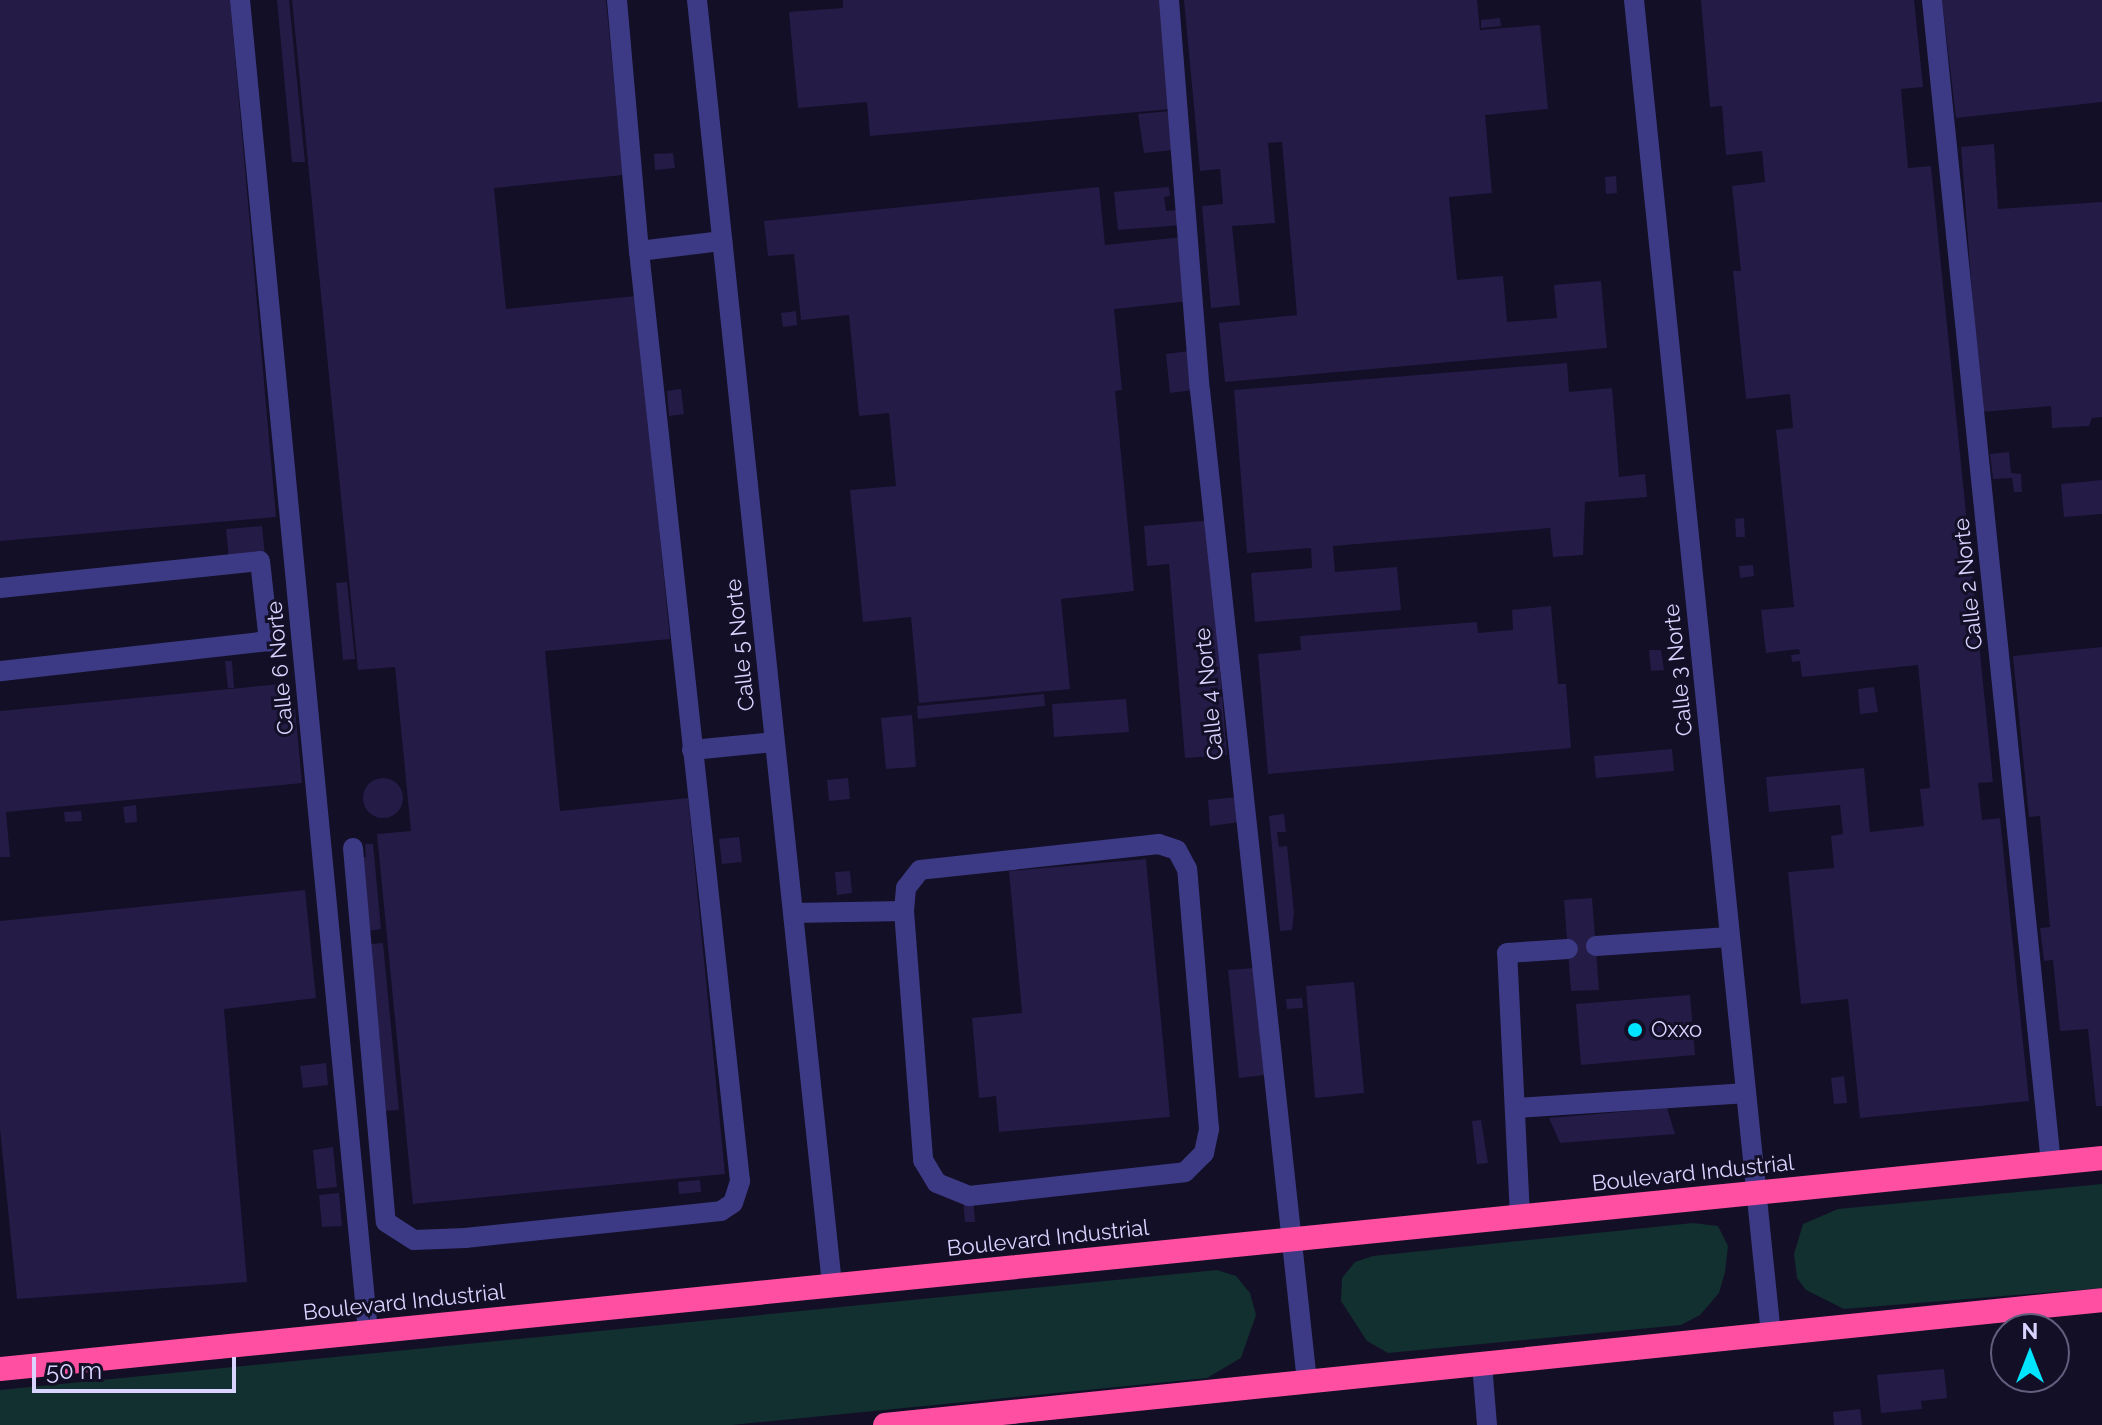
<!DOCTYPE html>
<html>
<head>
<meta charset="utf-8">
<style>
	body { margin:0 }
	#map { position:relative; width:2102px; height:1425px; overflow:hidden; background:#130f26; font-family:Raleway,sans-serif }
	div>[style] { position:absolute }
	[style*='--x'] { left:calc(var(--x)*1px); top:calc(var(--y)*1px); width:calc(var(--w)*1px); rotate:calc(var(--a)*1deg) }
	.green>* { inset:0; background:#12302f }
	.building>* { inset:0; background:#241b47 }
	.round { border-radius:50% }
	.minor>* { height:20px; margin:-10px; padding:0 10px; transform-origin:10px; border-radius:10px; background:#3d3a85 }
	.highway>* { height:24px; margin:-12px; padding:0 12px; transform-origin:12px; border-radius:12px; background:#ff4fa3 }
	.dots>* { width:22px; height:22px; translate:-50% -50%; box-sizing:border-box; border:4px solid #130f26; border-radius:50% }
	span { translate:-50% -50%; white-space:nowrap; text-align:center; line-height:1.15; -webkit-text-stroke:6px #130f26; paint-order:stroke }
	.street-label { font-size:22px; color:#d9d4ff }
	.poi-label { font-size:22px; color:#d9d4ff }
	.left { translate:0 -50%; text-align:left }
	.north { position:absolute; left:1990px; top:1313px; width:80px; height:80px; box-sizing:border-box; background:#130f26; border:2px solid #625e7d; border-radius:50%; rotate:0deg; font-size:22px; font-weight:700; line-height:32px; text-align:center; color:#d9d4ff }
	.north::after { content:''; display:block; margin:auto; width:28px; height:36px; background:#00e5ff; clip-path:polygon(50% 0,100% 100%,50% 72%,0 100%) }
	.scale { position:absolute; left:32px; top:1357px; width:204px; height:36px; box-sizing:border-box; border:4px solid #d9d4ff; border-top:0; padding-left:10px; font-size:24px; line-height:28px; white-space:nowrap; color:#d9d4ff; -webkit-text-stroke:6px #130f26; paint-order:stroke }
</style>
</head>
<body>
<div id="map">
	<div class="green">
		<div style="clip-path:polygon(2102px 1184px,2102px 1288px,1844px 1309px,1806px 1290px,1797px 1278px,1794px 1254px,1803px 1224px,1838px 1209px)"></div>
		<div style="clip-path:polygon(1693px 1223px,1718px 1226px,1728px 1246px,1725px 1272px,1719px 1293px,1700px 1315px,1681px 1325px,1388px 1353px,1367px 1341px,1341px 1301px,1342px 1278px,1355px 1262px,1373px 1256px)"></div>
		<div style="clip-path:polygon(1217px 1270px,1236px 1276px,1250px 1293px,1256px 1315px,1241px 1358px,1207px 1378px,732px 1425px,0 1425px,0 1390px)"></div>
	</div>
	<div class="building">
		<div style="clip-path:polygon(0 0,230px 0,276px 517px,0 541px)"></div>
		<div style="clip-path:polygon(277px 0,289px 0,305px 162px,292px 162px)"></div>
		<div style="clip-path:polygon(292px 0,606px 0,623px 175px,494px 188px,506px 309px,636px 296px,670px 639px,545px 651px,560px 811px,688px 798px,725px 1174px,413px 1204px,377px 834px,411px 831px,395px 667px,358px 670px)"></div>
		<div style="clip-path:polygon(843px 0,1161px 0,1171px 109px,870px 136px,867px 102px,798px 108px,789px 12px,843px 8px)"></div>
		<div style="clip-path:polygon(1184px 0,1477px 0,1480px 30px,1540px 25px,1548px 109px,1485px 115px,1492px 193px,1449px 197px,1457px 280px,1503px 276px,1507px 322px,1557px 318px,1554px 285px,1601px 281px,1607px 348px,1225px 382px,1219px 323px,1297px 315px,1282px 142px,1268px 143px,1275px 223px,1232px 226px,1240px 305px,1211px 308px,1202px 206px,1223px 204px,1220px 169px,1200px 171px)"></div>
		<div style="clip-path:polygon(1701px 0,1914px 0,1923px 87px,1901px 89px,1908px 168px,1931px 166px,1993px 782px,1978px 783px,1982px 820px,2000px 818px,2029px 1101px,1860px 1118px,1848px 999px,1801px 1004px,1788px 872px,1834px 868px,1831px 836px,1843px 834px,1840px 805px,1769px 812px,1766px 777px,1864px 768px,1870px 832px,1924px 826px,1920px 789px,1930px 788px,1918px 665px,1802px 677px,1800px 661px,1792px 662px,1791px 655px,1800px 654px,1799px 649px,1766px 653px,1761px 610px,1794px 607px,1776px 430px,1793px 428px,1790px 394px,1746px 399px,1733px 271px,1741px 271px,1732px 186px,1765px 182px,1762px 151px,1726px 155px,1722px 106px,1710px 107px)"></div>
		<div style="clip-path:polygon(1942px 0,2102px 0,2102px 102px,1956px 118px)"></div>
		<div style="clip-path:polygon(1500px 18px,1501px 26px,1481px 28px,1481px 20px)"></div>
		<div style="clip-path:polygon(1170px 111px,1174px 150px,1144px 153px,1138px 114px)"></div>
		<div style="clip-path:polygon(1994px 144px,1998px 209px,2102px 202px,2102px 417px,2092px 418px,2089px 426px,2052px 428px,2051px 406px,1981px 412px,1961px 147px)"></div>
		<div style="clip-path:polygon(673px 153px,675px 168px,655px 170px,654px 154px)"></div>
		<div style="clip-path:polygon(1616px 176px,1617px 193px,1606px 194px,1605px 177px)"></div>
		<div style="clip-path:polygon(1099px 187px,1105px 245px,1183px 237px,1190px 301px,1114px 309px,1122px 390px,1115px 391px,1134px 591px,1061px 599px,1070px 689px,919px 703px,911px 617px,863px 622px,850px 490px,896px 486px,889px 413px,859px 416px,849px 315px,801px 320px,794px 254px,768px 256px,764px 221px)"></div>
		<div style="clip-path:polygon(1169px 187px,1170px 196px,1164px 197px,1166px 211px,1180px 210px,1182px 225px,1118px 230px,1114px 192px)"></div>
		<div style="clip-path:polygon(796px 311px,797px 325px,783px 327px,781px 313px)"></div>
		<div style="clip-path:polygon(1189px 351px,1193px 390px,1170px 393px,1166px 354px)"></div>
		<div style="clip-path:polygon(1567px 363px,1569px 392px,1612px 388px,1619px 477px,1645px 474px,1647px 497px,1585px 502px,1583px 555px,1553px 557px,1550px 528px,1333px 546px,1335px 572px,1397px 567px,1401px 610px,1255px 622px,1251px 573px,1312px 568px,1311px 548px,1247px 553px,1234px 390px)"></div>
		<div style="clip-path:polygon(681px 389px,684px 414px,669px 416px,667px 391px)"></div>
		<div style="clip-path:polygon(2009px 452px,2011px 473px,2021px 474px,2022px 492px,2014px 492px,2012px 478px,1993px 479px,1990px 454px)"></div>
		<div style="clip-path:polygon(2102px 480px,2102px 514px,2064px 517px,2061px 484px)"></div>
		<div style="clip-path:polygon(1744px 518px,1745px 537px,1736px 537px,1735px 519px)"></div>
		<div style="clip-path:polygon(1214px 520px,1211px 561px,1227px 755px,1185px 758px,1169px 564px,1147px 566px,1144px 526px)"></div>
		<div style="clip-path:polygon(262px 526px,265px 556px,229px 560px,226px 529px)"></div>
		<div style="clip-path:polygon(1753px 565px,1754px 576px,1740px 578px,1739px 566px)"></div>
		<div style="clip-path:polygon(347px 582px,355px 659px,343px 660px,336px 583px)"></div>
		<div style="clip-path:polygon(1551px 606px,1558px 684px,1566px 684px,1571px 748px,1268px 774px,1258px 654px,1301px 650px,1300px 636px,1477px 622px,1478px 633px,1513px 630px,1512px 610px)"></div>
		<div style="clip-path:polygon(2102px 647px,2102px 1106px,2096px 1106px,2088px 1029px,2060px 1031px,2053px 960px,2044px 961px,2040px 928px,2050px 927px,2040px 816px,2029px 817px,2013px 656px)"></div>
		<div style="clip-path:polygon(1649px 650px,1661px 650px,1664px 670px,1651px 671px)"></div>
		<div style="clip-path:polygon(225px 661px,232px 661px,234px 688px,228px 688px)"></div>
		<div style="clip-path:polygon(281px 684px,283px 711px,295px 709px,302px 783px,6px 812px,10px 857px,0 857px,0 711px)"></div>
		<div style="clip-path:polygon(1874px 687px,1878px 712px,1860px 714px,1858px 689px)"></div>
		<div style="clip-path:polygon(1044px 694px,1045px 706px,918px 719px,917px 706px)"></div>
		<div style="clip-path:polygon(1126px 699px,1129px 732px,1054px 737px,1052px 704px)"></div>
		<div style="clip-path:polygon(912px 715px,916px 767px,886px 769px,881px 718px)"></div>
		<div style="clip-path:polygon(1672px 749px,1674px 771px,1596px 778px,1594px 756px)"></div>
		<div style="clip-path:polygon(848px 778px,850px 799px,829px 801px,827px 780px)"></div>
		<div class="round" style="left:363px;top:778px;width:40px;height:40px"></div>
		<div style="clip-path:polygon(1237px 797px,1240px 822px,1210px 826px,1208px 800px)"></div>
		<div style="clip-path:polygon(136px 805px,137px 822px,125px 823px,123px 807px)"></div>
		<div style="clip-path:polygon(81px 811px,82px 821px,65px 822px,64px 812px)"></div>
		<div style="clip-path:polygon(1284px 814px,1286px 832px,1277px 832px,1279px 847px,1287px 846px,1294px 913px,1292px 930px,1280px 931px,1269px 816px)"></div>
		<div style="clip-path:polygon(739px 837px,742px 862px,722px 864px,719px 839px)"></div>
		<div style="clip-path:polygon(365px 844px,373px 844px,381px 929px,368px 931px,360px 857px,366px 857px)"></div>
		<div style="clip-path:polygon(1146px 859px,1170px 1117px,999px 1132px,996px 1096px,979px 1098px,972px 1018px,1022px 1013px,1009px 871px)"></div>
		<div style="clip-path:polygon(850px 871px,852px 893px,837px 895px,835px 872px)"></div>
		<div style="clip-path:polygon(305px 890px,316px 998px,224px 1009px,247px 1282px,17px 1299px,0 1129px,0 921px)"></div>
		<div style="clip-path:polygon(1592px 898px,1599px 990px,1571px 991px,1564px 900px)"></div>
		<div style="clip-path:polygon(383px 943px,399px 1110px,386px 1111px,370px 944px)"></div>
		<div style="clip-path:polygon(1254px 968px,1265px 1075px,1239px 1078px,1228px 970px)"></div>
		<div style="clip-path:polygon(1354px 982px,1364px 1093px,1315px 1098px,1306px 986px)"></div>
		<div style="clip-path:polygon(1690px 995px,1695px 1055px,1581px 1065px,1576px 1004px)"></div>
		<div style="clip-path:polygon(1302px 998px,1303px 1008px,1287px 1009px,1286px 999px)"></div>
		<div style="clip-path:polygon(326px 1063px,328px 1085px,303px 1088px,300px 1066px)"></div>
		<div style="clip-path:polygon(1844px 1076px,1847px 1103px,1834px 1104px,1831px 1078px)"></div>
		<div style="clip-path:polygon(1667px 1108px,1675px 1134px,1560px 1143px,1549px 1118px)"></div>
		<div style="clip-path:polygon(1481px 1120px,1488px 1163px,1477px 1164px,1472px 1121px)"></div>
		<div style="clip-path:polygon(333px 1147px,337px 1187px,317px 1189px,313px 1150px)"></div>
		<div style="clip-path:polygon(700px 1180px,701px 1192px,679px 1194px,678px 1182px)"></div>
		<div style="clip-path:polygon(339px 1193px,342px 1226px,322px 1227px,319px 1195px)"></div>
		<div style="clip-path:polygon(973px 1196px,975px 1222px,965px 1222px,963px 1197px)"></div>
		<div style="clip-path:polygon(1944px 1369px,1947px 1398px,1921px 1401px,1922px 1409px,1881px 1413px,1877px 1375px)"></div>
		<div style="clip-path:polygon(1860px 1409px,1862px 1425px,1834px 1425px,1833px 1412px)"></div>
	</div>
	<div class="minor">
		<div style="--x:240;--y:0;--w:1338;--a:84.51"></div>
		<div style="--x:617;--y:0;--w:252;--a:85"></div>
		<div style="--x:639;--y:251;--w:84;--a:-6.9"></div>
		<div style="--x:697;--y:0;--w:1292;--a:84"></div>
		<div style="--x:1169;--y:0;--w:391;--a:85.5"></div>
		<div style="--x:1200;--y:390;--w:998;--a:83.84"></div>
		<div style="--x:1634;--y:0;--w:1341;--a:84.14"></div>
		<div style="--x:1932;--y:0;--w:1169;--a:84.16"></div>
		<div style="--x:0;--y:588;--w:261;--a:-5.9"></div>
		<div style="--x:260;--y:561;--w:81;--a:83.6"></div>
		<div style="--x:269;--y:641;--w:271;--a:173.6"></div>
		<div style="--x:692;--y:750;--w:83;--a:-5.5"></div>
		<div style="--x:353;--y:848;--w:375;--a:85"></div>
		<div style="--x:386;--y:1222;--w:33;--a:33"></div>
		<div style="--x:414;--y:1240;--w:51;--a:-2.2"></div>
		<div style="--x:465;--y:1238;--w:257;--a:-6"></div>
		<div style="--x:721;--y:1211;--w:14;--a:-34"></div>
		<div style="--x:733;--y:1203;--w:23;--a:-72"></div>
		<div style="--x:740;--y:1181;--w:935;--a:-96.2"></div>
		<div style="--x:793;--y:913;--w:111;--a:-1"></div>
		<div style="--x:904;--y:911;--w:250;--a:85.6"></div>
		<div style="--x:923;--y:1160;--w:27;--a:59"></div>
		<div style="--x:937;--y:1183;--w:35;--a:22"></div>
		<div style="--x:969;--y:1196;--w:217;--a:-6.3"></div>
		<div style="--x:1185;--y:1172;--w:27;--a:-45"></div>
		<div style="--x:1204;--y:1153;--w:25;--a:-78"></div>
		<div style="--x:1209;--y:1129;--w:261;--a:-94.8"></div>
		<div style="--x:1187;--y:869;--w:21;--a:-118"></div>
		<div style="--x:1177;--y:850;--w:19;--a:-162"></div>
		<div style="--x:1159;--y:844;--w:240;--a:173.8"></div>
		<div style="--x:920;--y:870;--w:23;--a:128"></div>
		<div style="--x:906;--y:888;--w:23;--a:95"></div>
		<div style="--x:1596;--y:946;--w:133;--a:-3.9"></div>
		<div style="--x:1515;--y:1108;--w:229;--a:-3.7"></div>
		<div style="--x:1520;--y:1216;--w:263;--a:-92.8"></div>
		<div style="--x:1507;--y:953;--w:61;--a:-3.8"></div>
		<div style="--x:1482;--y:1364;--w:61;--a:85.3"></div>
	</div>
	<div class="highway">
		<div style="--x:0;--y:1369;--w:2113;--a:-5.73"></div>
		<div style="--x:885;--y:1425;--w:1223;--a:-5.86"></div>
	</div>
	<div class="dots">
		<div style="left:1635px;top:1030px;background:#00e5ff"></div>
	</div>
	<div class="street-label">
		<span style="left:1968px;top:584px;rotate:-96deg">Calle 2 Norte</span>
		<span style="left:740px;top:645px;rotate:-96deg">Calle 5 Norte</span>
		<span style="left:280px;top:668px;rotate:-95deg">Calle 6 Norte</span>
		<span style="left:1678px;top:670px;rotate:-96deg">Calle 3 Norte</span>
		<span style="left:1209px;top:694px;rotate:-96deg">Calle 4 Norte</span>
		<span style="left:1693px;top:1173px;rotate:-6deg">Boulevard Industrial</span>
		<span style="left:1048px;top:1238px;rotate:-6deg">Boulevard Industrial</span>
		<span style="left:404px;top:1302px;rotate:-6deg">Boulevard Industrial</span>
	</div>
	<div class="poi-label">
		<span class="left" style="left:1651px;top:1030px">Oxxo</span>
	</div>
	<div class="north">N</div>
	<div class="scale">50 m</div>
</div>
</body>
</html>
